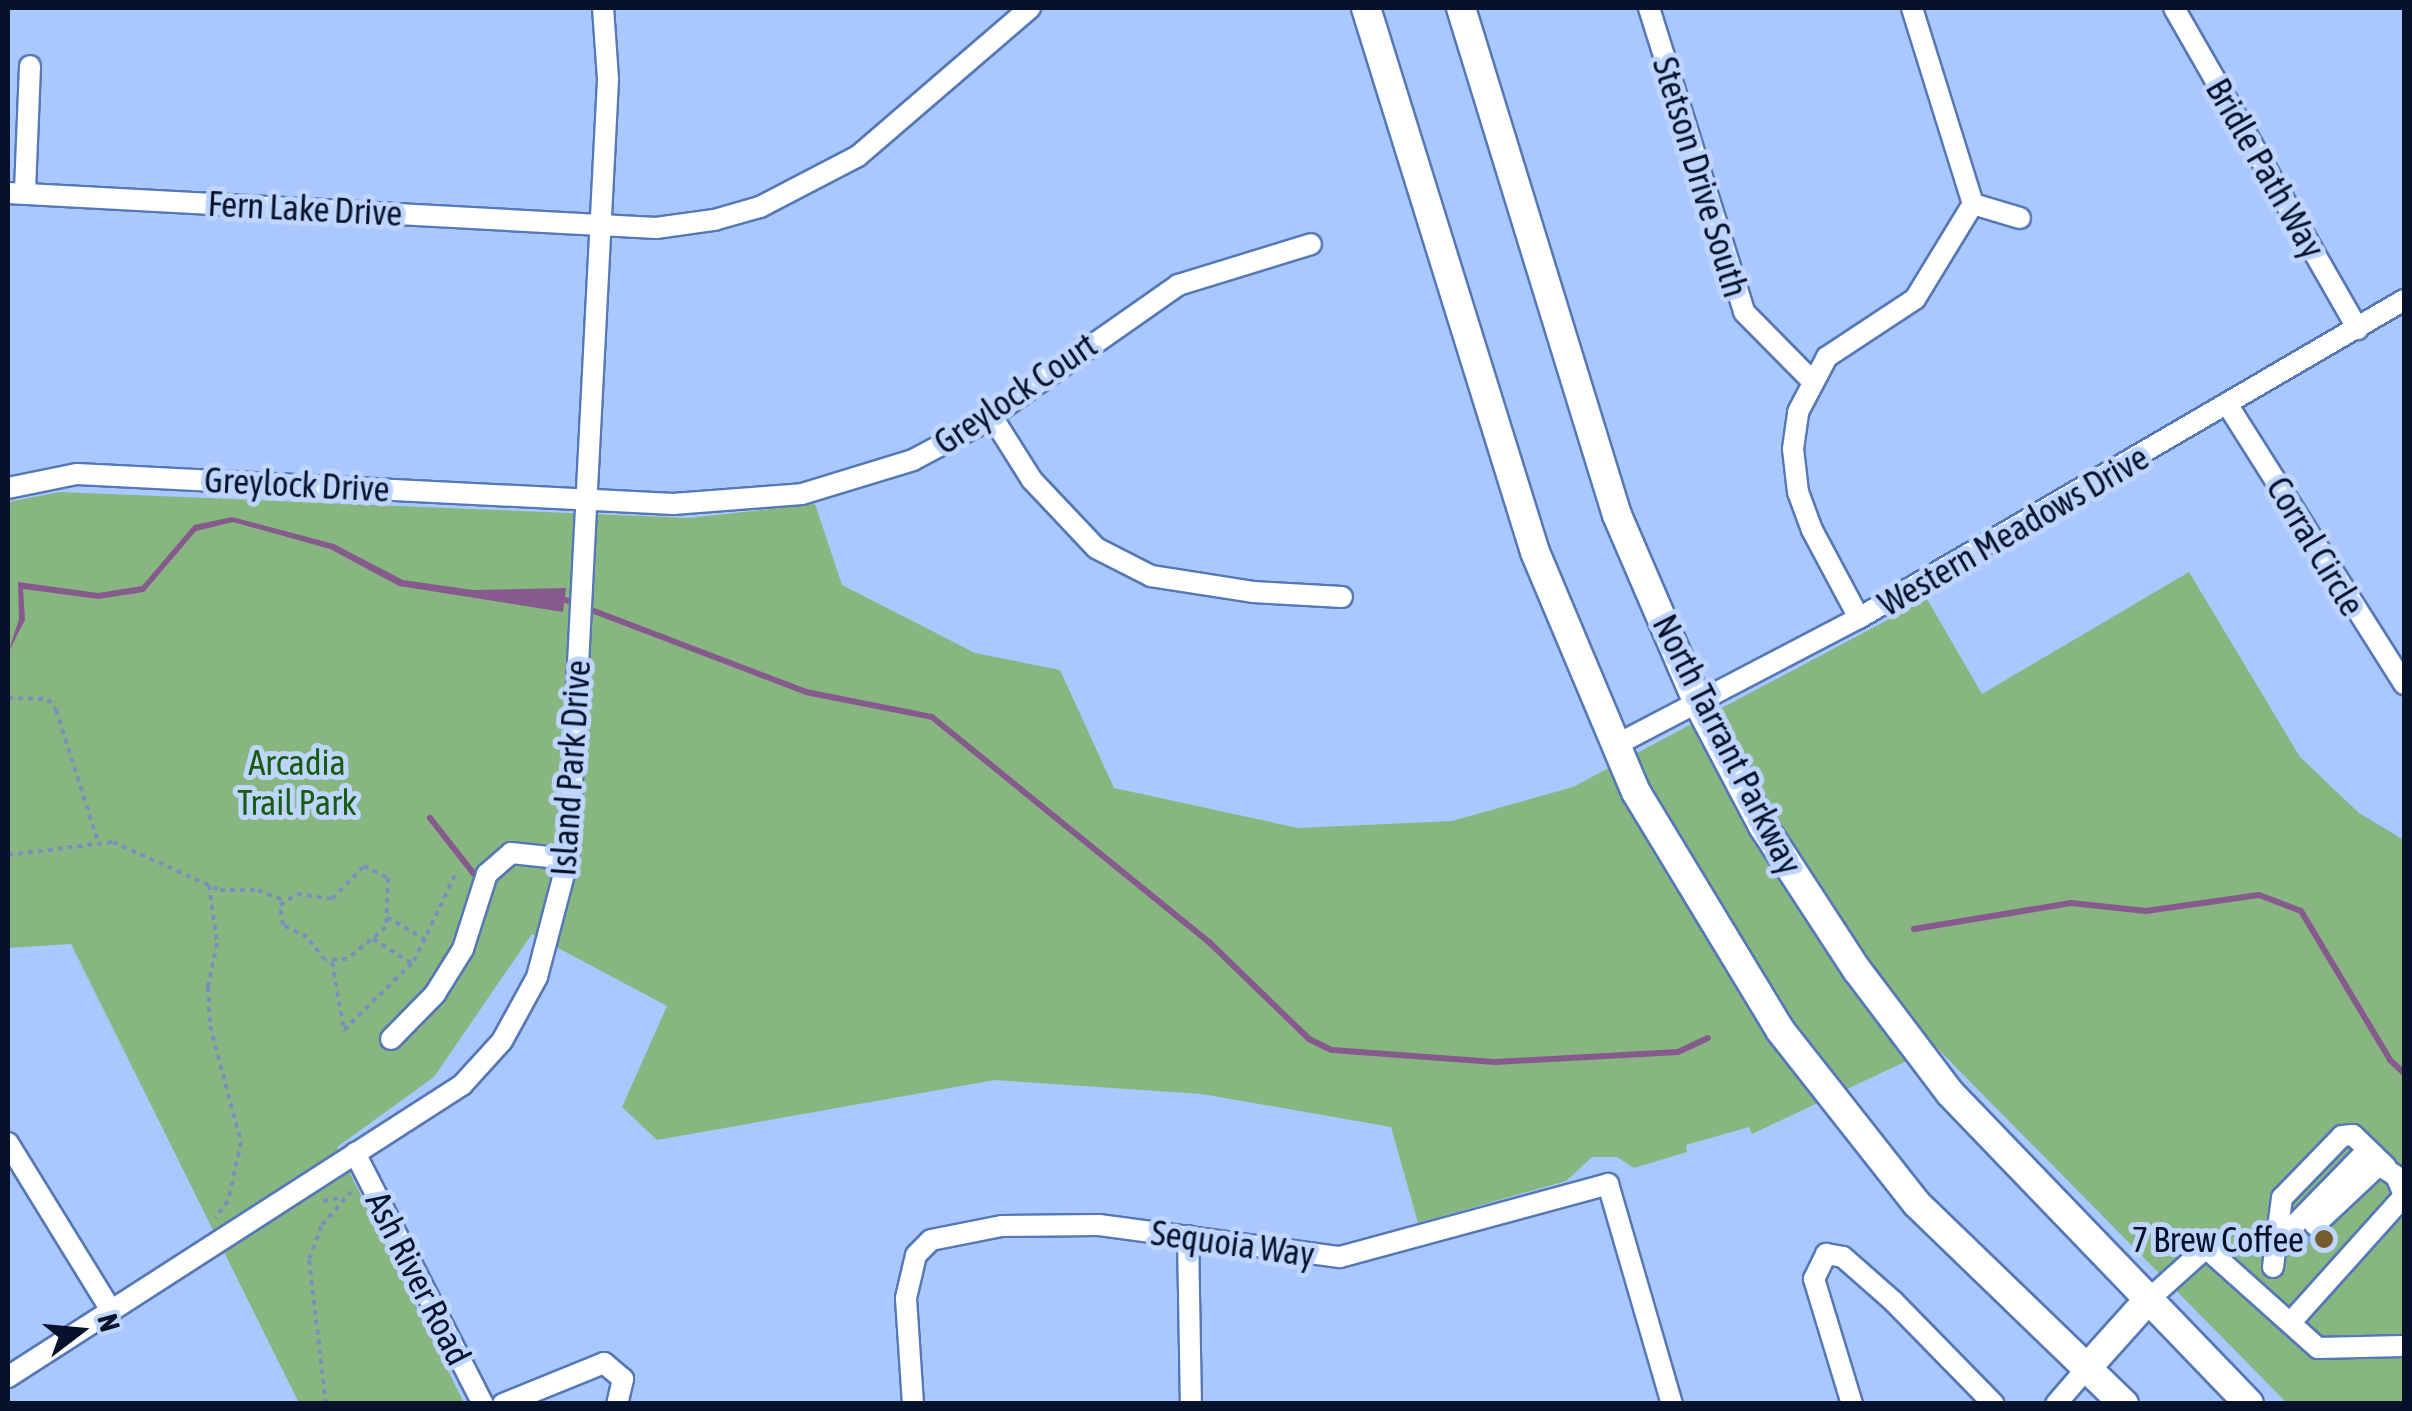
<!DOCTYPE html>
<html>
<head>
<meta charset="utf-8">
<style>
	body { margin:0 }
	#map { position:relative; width:2412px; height:1411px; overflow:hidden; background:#aac8fe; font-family:"Asap Condensed",sans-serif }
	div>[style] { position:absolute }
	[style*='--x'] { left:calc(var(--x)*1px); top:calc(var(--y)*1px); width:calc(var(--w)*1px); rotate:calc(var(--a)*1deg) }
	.green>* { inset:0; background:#87b681 }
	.water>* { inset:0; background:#875a8e }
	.stream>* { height:6px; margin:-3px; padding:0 3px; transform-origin:3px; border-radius:3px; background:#875a8e }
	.minor-tunnel>* { height:20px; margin-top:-10px; transform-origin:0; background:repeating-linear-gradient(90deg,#89a4d4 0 20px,transparent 0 30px) }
	.path>* { height:4px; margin-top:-2px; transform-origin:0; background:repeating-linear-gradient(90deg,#7790bc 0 5px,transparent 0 10px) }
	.roads { filter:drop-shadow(2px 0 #5578b6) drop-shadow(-2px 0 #5578b6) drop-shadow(0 2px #5578b6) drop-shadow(0 -2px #5578b6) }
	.minor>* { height:20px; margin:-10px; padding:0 10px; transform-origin:10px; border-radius:10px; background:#fff }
	.major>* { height:28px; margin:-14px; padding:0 14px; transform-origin:14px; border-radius:14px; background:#fff }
	.dots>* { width:28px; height:28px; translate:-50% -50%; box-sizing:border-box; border:5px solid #bed5fe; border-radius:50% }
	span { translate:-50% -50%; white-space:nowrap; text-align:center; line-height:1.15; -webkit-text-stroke:10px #bed5fe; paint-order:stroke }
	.street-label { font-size:35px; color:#06122a }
	.park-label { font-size:35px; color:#195c11 }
	.poi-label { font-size:35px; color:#06122a }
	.right { translate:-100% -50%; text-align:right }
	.frame { position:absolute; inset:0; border:10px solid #06122a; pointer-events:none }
	.north { position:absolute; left:30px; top:1281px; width:100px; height:100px; -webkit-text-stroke:8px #bed5fe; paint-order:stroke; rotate:74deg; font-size:28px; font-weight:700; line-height:40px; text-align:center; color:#06122a }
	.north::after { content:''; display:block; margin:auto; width:35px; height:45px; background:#06122a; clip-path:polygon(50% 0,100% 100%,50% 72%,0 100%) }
</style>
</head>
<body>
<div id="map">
	<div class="green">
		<div style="clip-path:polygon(60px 492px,689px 518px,815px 504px,842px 585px,975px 653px,1060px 670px,1114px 788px,1298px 828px,1452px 821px,1573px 787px,1927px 599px,1982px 694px,2189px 572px,2300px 757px,2359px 813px,2404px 840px,2404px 1403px,2287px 1403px,1936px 1047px,1752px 1134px,1749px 1127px,1686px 1145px,1687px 1152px,1634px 1168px,1617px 1157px,1592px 1157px,1566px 1181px,1418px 1223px,1391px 1127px,1202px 1094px,995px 1080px,657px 1140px,622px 1107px,667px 1006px,532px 934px,434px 1077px,337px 1147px,464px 1403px,299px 1403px,71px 944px,8px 948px,8px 502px)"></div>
	</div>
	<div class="water">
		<div style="clip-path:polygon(232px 517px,334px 544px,403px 580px,473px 590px,566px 588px,563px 612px,399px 586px,330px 549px,233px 522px,196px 531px,144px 592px,98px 599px,23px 589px,25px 620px,8px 653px,19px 619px,18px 582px,98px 593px,142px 586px,194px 525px)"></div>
	</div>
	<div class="stream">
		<div style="--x:560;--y:598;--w:263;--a:20.9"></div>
		<div style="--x:806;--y:692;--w:128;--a:11.2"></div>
		<div style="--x:932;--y:717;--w:357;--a:39.1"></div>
		<div style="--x:1209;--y:942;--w:139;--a:44.1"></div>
		<div style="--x:1309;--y:1039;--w:25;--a:26"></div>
		<div style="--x:1332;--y:1050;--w:163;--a:4.2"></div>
		<div style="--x:1495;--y:1062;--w:183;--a:-3.1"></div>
		<div style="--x:1678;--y:1052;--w:33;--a:-25"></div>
		<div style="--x:430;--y:818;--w:71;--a:51.8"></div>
		<div style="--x:1914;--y:929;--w:159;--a:-9.4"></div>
		<div style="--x:2071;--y:903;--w:75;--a:6.1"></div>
		<div style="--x:2146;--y:911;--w:114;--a:-8.1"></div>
		<div style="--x:2259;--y:895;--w:45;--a:20.9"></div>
		<div style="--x:2301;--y:911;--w:174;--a:59.1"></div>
		<div style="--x:2390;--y:1060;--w:19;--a:43"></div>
	</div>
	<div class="minor-tunnel">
		<div style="--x:2296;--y:1244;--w:27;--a:-45"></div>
	</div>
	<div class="path">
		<div style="--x:8;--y:698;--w:40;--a:1.4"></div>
		<div style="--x:48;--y:699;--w:14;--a:54"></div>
		<div style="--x:56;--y:710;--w:139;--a:72.3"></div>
		<div style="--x:8;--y:855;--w:106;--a:-7.1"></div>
		<div style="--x:113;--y:842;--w:117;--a:24.2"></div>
		<div style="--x:220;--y:890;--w:38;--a:0"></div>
		<div style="--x:258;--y:890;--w:27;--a:22"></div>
		<div style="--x:364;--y:866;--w:27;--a:27"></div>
		<div style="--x:388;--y:878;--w:49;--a:92.3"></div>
		<div style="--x:386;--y:927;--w:50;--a:140.6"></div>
		<div style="--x:347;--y:959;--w:22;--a:177"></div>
		<div style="--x:325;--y:960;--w:29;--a:-128"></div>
		<div style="--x:307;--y:937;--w:27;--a:-153"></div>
		<div style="--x:283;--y:925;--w:20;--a:-99"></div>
		<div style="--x:280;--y:905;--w:20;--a:-33"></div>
		<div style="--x:297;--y:894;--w:35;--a:8"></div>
		<div style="--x:332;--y:899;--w:46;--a:-45.9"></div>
		<div style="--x:209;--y:885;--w:59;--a:82.1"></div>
		<div style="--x:217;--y:943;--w:45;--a:101.6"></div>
		<div style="--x:208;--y:987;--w:39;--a:87"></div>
		<div style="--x:210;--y:1026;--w:120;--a:75"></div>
		<div style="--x:241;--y:1142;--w:60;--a:102.4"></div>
		<div style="--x:228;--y:1201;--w:21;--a:127"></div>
		<div style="--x:387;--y:917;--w:45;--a:30.5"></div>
		<div style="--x:373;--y:939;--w:45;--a:32.3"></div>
		<div style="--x:332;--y:962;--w:69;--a:80"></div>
		<div style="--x:344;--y:1030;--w:98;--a:-44.6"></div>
		<div style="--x:414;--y:961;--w:98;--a:-64.5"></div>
		<div style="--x:323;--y:1201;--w:20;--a:-11"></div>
		<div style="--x:326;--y:1404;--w:146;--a:-96.7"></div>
		<div style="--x:309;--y:1259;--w:36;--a:-69"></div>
		<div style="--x:322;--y:1225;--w:44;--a:-48.7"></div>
	</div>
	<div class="roads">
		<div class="minor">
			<div style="--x:1649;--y:8;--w:318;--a:72.6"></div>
			<div style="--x:1744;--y:312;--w:95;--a:45.4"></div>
			<div style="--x:2174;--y:8;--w:370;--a:60.2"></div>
			<div style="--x:25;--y:191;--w:125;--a:-87.7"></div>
			<div style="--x:8;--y:193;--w:649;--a:3.09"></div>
			<div style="--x:656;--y:228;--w:59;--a:-7.9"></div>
			<div style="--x:714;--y:220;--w:48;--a:-15.8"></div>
			<div style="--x:760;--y:207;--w:110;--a:-27.5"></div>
			<div style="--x:858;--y:156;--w:227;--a:-40.7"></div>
			<div style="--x:1973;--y:204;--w:49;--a:16.6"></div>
			<div style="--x:2229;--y:407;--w:328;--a:57.7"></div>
			<div style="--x:991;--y:415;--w:77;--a:57.8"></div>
			<div style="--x:1032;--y:480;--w:93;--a:46.7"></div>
			<div style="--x:1096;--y:548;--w:62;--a:27"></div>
			<div style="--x:1151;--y:576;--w:103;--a:8.9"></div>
			<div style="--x:1253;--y:592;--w:89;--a:3.2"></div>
			<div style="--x:8;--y:488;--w:70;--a:-11.5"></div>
			<div style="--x:77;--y:474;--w:597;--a:2.88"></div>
			<div style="--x:673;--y:504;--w:129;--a:-4.4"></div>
			<div style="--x:802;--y:494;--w:116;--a:-17"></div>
			<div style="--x:913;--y:460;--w:72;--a:-28"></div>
			<div style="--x:977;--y:426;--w:246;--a:-35"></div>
			<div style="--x:1178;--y:285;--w:139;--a:-17.1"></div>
			<div style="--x:1859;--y:618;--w:100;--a:-118.1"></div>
			<div style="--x:1812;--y:530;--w:40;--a:-110.2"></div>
			<div style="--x:1798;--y:492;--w:43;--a:-96.6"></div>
			<div style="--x:1793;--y:449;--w:37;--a:-82"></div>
			<div style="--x:1798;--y:412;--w:62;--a:-62.2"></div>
			<div style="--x:1827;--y:357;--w:105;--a:-33.4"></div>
			<div style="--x:1915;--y:299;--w:111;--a:-58.6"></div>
			<div style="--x:1973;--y:204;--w:205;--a:-107.3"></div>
			<div style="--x:1614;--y:746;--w:276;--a:-27.6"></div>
			<div style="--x:1859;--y:618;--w:631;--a:-30.26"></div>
			<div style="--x:391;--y:1039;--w:63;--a:-45.6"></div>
			<div style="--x:435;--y:994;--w:53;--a:-58.1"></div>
			<div style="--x:463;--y:949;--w:79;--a:-72.3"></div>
			<div style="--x:487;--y:874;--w:32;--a:-41"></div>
			<div style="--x:511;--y:853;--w:57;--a:6"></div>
			<div style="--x:8;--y:1143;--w:195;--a:58.4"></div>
			<div style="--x:355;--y:1153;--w:282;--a:63"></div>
			<div style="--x:2315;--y:1225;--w:88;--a:-43.2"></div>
			<div style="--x:2379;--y:1165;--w:20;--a:33"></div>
			<div style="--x:2396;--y:1176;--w:21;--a:67"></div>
			<div style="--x:1188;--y:1236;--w:168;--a:89"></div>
			<div style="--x:2275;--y:1245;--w:124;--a:-45.7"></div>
			<div style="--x:2362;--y:1156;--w:11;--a:-10"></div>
			<div style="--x:2273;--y:1267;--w:70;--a:-82.6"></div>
			<div style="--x:2282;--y:1198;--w:86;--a:-45.9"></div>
			<div style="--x:2342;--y:1136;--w:11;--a:-5"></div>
			<div style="--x:2353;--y:1135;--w:46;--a:44.1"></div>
			<div style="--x:2148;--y:1300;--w:78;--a:-41.9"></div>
			<div style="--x:2206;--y:1248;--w:150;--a:41.8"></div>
			<div style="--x:2318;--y:1348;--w:86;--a:-1.3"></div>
			<div style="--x:2291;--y:1322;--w:169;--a:-48.1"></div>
			<div style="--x:8;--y:1377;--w:540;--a:-32.75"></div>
			<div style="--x:462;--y:1085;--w:59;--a:-47.7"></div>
			<div style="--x:502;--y:1041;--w:73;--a:-61.3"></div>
			<div style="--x:537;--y:977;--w:122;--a:-75.3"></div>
			<div style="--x:568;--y:859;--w:781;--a:-87.06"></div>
			<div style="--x:608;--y:79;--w:71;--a:-94"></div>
			<div style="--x:503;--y:1404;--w:109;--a:-22.1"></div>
			<div style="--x:604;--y:1363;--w:25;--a:40"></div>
			<div style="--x:623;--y:1379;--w:26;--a:103"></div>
			<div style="--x:913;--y:1404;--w:106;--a:-93.8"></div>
			<div style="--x:906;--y:1298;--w:44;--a:-76.9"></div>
			<div style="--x:916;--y:1255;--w:21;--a:-45"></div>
			<div style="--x:931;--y:1240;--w:72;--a:-11.2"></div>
			<div style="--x:1002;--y:1226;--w:97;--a:-0.6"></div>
			<div style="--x:1099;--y:1225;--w:243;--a:7.6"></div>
			<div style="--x:1340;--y:1257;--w:278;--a:-15.2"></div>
			<div style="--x:1608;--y:1184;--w:229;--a:73.8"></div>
			<div style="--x:1852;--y:1404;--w:131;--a:-106.9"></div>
			<div style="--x:1814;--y:1279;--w:28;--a:-64"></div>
			<div style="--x:1826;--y:1254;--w:17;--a:10"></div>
			<div style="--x:1843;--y:1257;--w:67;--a:41.3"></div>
			<div style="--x:1893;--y:1301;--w:144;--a:45.6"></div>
			<div style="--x:2056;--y:1404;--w:48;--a:-49.3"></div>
		</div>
		<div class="major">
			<div style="--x:1366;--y:8;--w:570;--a:72.74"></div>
			<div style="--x:1535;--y:552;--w:260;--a:67.2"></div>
			<div style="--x:1636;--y:792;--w:278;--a:58.8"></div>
			<div style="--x:1780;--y:1030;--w:221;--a:51.8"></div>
			<div style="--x:1917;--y:1204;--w:288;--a:44"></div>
			<div style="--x:1461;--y:8;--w:530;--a:72.9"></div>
			<div style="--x:1617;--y:515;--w:202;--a:66.7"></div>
			<div style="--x:1697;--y:701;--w:141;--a:62.2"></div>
			<div style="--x:1763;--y:826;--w:172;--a:56.9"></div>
			<div style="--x:1857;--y:970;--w:154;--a:52.9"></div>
			<div style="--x:1950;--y:1093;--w:431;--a:46.1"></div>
			<div style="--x:2087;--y:1368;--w:91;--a:-48.1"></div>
		</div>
	</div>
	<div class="dots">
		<div style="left:2324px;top:1239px;background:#745c2d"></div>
	</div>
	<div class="street-label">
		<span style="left:2266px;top:168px;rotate:60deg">Bridle Path Way</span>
		<span style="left:1701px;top:177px;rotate:73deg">Stetson Drive South</span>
		<span style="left:305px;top:208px;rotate:3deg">Fern Lake Drive</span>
		<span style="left:1015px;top:393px;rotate:-34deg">Greylock Court</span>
		<span style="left:297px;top:484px;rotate:3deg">Greylock Drive</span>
		<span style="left:2013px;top:530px;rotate:-30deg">Western Meadows Drive</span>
		<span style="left:2316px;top:546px;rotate:59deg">Corral Circle</span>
		<span style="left:1728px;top:744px;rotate:63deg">North Tarrant Parkway</span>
		<span style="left:570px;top:768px;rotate:-86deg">Island Park Drive</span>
		<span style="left:1233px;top:1243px;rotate:8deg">Sequoia Way</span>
		<span style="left:419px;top:1278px;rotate:63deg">Ash River Road</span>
	</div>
	<div class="park-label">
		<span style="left:297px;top:782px">Arcadia<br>Trail Park</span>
	</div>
	<div class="poi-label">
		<span class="right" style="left:2304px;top:1239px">7 Brew Coffee</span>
	</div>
	<div class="frame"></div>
	<div class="north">N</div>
</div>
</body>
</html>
